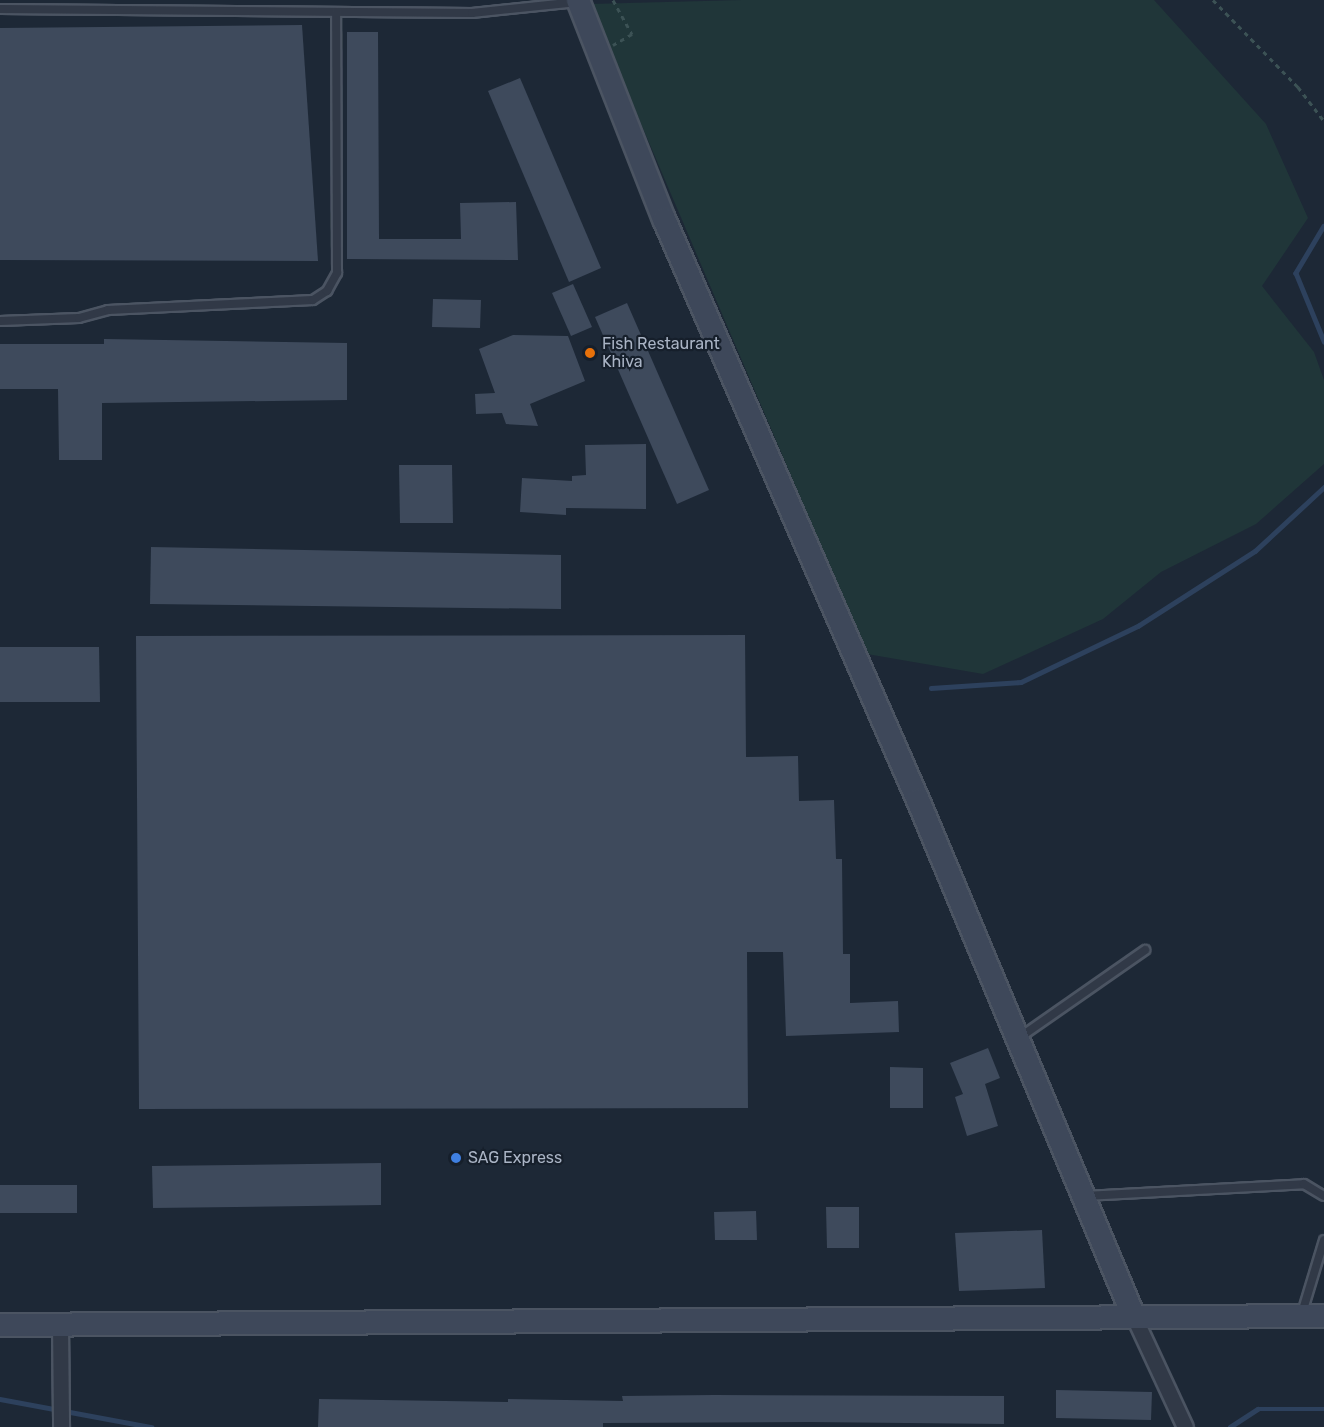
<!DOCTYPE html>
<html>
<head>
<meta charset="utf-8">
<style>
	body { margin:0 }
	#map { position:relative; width:1324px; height:1427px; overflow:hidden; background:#1d2836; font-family:Rubik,sans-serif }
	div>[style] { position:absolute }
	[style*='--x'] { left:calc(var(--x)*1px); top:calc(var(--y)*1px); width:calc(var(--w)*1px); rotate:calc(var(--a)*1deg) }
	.green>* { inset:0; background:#203639 }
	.stream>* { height:4.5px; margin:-2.25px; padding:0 2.25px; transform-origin:2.25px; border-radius:2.25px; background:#2d415d }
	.building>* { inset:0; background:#3e4a5c }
	.path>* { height:3px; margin-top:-1.5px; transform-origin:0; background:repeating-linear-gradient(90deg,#3c5255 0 4.5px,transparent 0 9px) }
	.roads { filter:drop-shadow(2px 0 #4b5462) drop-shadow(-2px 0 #4b5462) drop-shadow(0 2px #4b5462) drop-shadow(0 -2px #4b5462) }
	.lane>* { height:8px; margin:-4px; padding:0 4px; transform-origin:4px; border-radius:4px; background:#313947 }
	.street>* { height:15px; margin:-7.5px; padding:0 7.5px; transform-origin:7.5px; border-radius:7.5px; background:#313947 }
	.secondary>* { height:22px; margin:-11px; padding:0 11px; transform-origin:11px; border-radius:11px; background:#3e485a }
	.dots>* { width:16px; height:16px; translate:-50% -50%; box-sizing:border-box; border:3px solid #161f2b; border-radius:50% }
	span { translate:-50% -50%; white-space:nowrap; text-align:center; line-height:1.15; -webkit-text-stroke:4.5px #161f2b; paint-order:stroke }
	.poi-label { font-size:16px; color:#aab4c5 }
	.left { translate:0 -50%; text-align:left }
</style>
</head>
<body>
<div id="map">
	<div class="green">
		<div style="clip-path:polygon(742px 0,1154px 0,1266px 124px,1308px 218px,1262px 286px,1314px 352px,1324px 380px,1324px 464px,1256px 524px,1161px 572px,1103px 619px,983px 674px,867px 654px,590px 4px)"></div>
	</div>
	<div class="stream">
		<div style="--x:1324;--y:226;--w:55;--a:120.8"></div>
		<div style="--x:1296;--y:273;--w:74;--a:67.6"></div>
		<div style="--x:931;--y:688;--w:90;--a:-3.8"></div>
		<div style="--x:1021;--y:682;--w:130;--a:-25.6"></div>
		<div style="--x:1138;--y:626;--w:139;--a:-32.7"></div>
		<div style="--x:1255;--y:551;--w:94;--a:-42.8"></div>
		<div style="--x:0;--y:1399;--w:154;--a:10.5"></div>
		<div style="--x:1230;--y:1427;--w:33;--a:-33"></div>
		<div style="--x:1258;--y:1409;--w:66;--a:0"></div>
	</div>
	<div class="building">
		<div style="clip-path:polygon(302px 25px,318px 261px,0 260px,0 28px)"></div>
		<div style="clip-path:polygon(347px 32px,378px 32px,379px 239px,461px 239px,460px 203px,516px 202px,518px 260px,347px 259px)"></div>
		<div style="clip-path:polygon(520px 78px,601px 268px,569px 282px,488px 91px)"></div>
		<div style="clip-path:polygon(573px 284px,592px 327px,571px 336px,552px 293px)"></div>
		<div style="clip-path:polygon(433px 299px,481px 300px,480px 328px,432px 327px)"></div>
		<div style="clip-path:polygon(627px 303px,709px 490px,677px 504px,595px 317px)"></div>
		<div style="clip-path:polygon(513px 335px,568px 336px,585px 381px,530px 404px,538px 426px,506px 424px,502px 413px,476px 414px,475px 394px,495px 393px,479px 349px)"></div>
		<div style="clip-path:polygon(104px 339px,347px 343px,347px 400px,102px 403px,102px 460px,59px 460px,58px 389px,0 389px,0 344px,104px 344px)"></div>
		<div style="clip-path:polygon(646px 444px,646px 509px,566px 508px,566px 515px,520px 512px,522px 478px,572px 481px,572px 476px,586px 475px,585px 445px)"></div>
		<div style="clip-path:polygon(399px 465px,452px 465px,453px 523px,400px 523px)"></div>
		<div style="clip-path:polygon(151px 547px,561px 555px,561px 609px,150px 604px)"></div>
		<div style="clip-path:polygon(745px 635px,746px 757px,798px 756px,799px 801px,834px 800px,836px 859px,842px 859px,843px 954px,850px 954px,850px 1003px,898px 1001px,899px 1032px,786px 1036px,783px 952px,747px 952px,748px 1108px,139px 1109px,136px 636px)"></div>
		<div style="clip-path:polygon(0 647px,99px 647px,100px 702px,0 702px)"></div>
		<div style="clip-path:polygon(988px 1048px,1000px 1078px,985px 1084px,998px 1126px,967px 1136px,955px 1097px,963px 1094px,950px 1063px)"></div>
		<div style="clip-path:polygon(890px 1067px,923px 1068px,923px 1108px,890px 1108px)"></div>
		<div style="clip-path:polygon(381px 1163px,381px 1205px,153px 1208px,152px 1166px)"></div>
		<div style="clip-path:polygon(0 1185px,77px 1185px,77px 1213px,0 1213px)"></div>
		<div style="clip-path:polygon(826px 1207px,859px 1207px,859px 1248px,827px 1248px)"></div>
		<div style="clip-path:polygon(756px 1211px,757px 1240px,715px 1240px,714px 1212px)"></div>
		<div style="clip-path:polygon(1042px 1230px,1045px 1288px,959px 1291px,955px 1233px)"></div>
		<div style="clip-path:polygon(1056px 1390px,1152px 1392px,1151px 1420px,1056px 1418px)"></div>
		<div style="clip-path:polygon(714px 1395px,1004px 1396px,1004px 1424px,809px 1422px,603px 1423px,603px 1427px,318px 1427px,319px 1399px,508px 1402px,508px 1399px,623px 1401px,622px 1396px)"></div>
	</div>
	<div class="path">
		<div style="--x:613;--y:0;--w:39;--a:61"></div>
		<div style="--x:632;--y:34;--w:22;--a:150"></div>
		<div style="--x:1213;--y:0;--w:122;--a:45.7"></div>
		<div style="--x:1298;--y:87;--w:43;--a:52.6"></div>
	</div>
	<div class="roads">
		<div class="lane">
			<div style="--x:0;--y:9;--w:472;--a:0.5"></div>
			<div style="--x:472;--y:13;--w:106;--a:-6"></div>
			<div style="--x:0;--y:321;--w:79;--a:-2.2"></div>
			<div style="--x:79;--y:318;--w:30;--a:-15"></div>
			<div style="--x:108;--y:310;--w:205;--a:-2.8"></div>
			<div style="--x:313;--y:300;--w:17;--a:-33"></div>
			<div style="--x:327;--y:291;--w:21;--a:-61"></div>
			<div style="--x:337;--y:273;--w:261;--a:-90.2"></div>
			<div style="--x:1019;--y:1038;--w:154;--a:-34.9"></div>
			<div style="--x:1085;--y:1196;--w:219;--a:-3.1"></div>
			<div style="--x:1304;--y:1184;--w:23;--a:31"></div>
			<div style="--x:1302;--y:1313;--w:76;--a:-73.2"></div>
		</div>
		<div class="street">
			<div style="--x:1133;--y:1315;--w:123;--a:65.1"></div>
			<div style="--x:60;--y:1324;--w:103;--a:89.4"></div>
		</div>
		<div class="secondary">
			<div style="--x:578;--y:0;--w:235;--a:68.6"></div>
			<div style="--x:664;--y:219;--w:634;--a:66.39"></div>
			<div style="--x:918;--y:800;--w:558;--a:67.34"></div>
			<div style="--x:0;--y:1325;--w:1324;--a:-0.39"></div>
		</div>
	</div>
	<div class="dots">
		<div style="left:590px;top:353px;background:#e8710a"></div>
		<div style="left:456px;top:1158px;background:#3f7fe0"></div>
	</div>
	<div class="poi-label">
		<span class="left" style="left:602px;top:353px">Fish Restaurant<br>Khiva</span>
		<span class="left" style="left:468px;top:1158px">SAG Express</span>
	</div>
</div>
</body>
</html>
